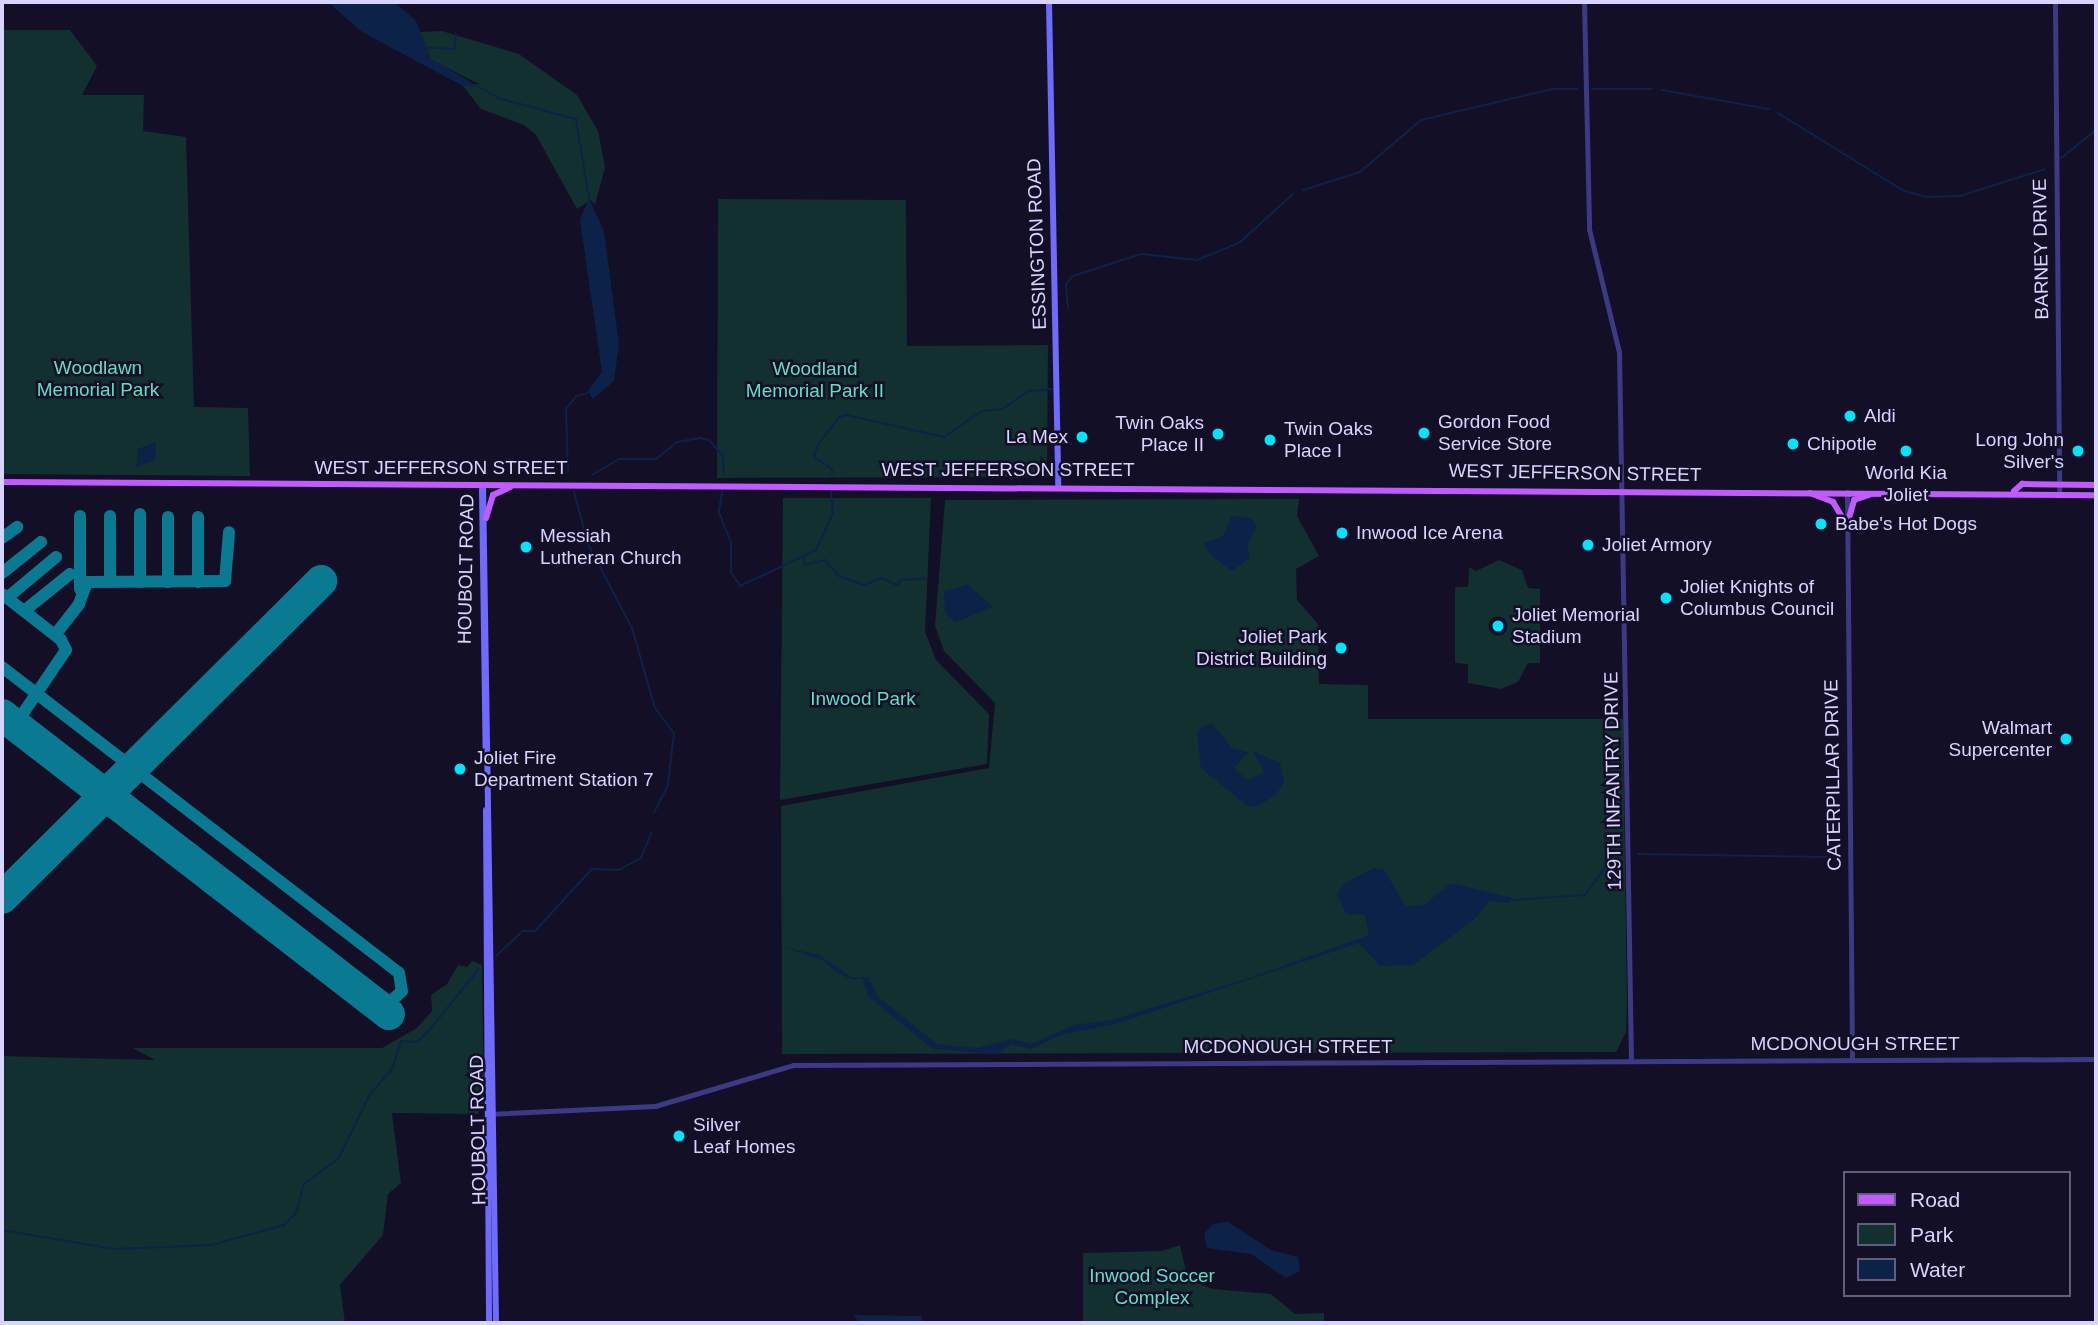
<!DOCTYPE html>
<html>
<head>
<meta charset="utf-8">
<style>
	body { margin:0 }
	#map { position:relative; width:2098px; height:1325px; overflow:hidden; background:#130f26; font-family:Helvetica,sans-serif }
	div>[style] { position:absolute }
	[style*='--x'] { left:calc(var(--x)*1px); top:calc(var(--y)*1px); width:calc(var(--w)*1px); rotate:calc(var(--a)*1deg) }
	.green>* { inset:0; background:#12302f }
	.water>* { inset:0; background:#0c2248 }
	.stream>* { height:2px; margin:-1px; padding:0 1px; transform-origin:1px; border-radius:1px; background:#0c2248 }
	.taxiway>* { height:12px; margin:-6px; padding:0 6px; transform-origin:6px; border-radius:6px; background:#0a7a92 }
	.runway>* { height:32px; margin:-16px; padding:0 16px; transform-origin:16px; border-radius:16px; background:#0a7a92 }
	.tertiary>* { height:5px; margin:-2.5px; padding:0 2.5px; transform-origin:2.5px; border-radius:2.5px; background:#3d3a85 }
	.secondary>* { height:6px; margin:-3px; padding:0 3px; transform-origin:3px; border-radius:3px; background:#6f6bff }
	.primary>* { height:6px; margin:-3px; padding:0 3px; transform-origin:3px; border-radius:3px; background:#c25bff }
	.dots>* { width:19px; height:19px; translate:-50% -50%; box-sizing:border-box; border:4px solid #130f26; border-radius:50% }
	span { translate:-50% -50%; white-space:nowrap; text-align:center; line-height:1.15; -webkit-text-stroke:5px #130f26; paint-order:stroke }
	.street-label { font-size:19px; color:#d9d4ff }
	.park-label { font-size:19px; color:#5fe0c0 }
	.poi-label { font-size:19px; color:#d9d4ff }
	.left { translate:0 -50%; text-align:left }
	.right { translate:-100% -50%; text-align:right }
	.frame { position:absolute; inset:0; border:4px solid #d9d4ff; pointer-events:none }
	.legend { position:absolute; left:1843px; top:1171px; width:228px; height:126px; box-sizing:border-box; background:#130f26; border:2px solid #625e7d; margin:0; padding:9px 12px; list-style:none; font-size:21px; color:#d9d4ff }
	.legend li { display:flex; align-items:center; gap:14px; height:35px }
	.legend b { width:35px; border:2px solid #625e7d }
</style>
</head>
<body>
<div id="map">
	<div class="green">
		<div style="clip-path:polygon(2px 30px,70px 30px,97px 66px,82px 95px,144px 95px,143px 131px,186px 137px,194px 407px,248px 408px,250px 476px,2px 474px)"></div>
		<div style="clip-path:polygon(442px 31px,519px 54px,577px 95px,598px 131px,605px 167px,595px 205px,591px 200px,577px 209px,536px 135px,524px 125px,481px 109px,463px 86px,479px 84px,431px 60px,420px 32px)"></div>
		<div style="clip-path:polygon(718px 199px,906px 200px,907px 346px,1048px 345px,1047px 477px,717px 478px)"></div>
		<div style="clip-path:polygon(783px 498px,931px 498px,925px 632px,936px 660px,989px 714px,987px 764px,780px 800px)"></div>
		<div style="clip-path:polygon(1299px 499px,1297px 516px,1319px 556px,1296px 569px,1297px 600px,1318px 624px,1319px 684px,1368px 685px,1368px 719px,1623px 719px,1627px 1007px,1626px 1032px,1616px 1052px,782px 1054px,781px 806px,989px 768px,995px 703px,944px 651px,935px 626px,945px 500px)"></div>
		<div style="clip-path:polygon(1499px 560px,1522px 570px,1528px 588px,1540px 589px,1540px 663px,1528px 663px,1518px 682px,1501px 689px,1468px 683px,1468px 664px,1455px 663px,1455px 587px,1468px 587px,1469px 567px,1476px 571px)"></div>
		<div style="clip-path:polygon(472px 961px,482px 965px,484px 1101px,478px 1114px,392px 1113px,401px 1183px,388px 1194px,383px 1235px,340px 1285px,345px 1323px,2px 1323px,2px 1056px,155px 1060px,133px 1048px,382px 1048px,417px 1028px,432px 1011px,431px 995px,447px 984px,458px 965px,467px 967px)"></div>
		<div style="clip-path:polygon(1180px 1245px,1188px 1280px,1213px 1289px,1271px 1294px,1295px 1314px,1324px 1313px,1324px 1323px,1083px 1323px,1083px 1253px,1162px 1251px)"></div>
	</div>
	<div class="water">
		<div style="clip-path:polygon(328px 2px,395px 2px,416px 21px,430px 58px,479px 87px,463px 86px,362px 32px)"></div>
		<div style="clip-path:polygon(589px 198px,604px 232px,619px 344px,614px 381px,593px 399px,588px 391px,602px 372px,580px 220px)"></div>
		<div style="clip-path:polygon(156px 442px,155px 460px,136px 467px,138px 449px)"></div>
		<div style="clip-path:polygon(1231px 516px,1251px 518px,1257px 526px,1247px 545px,1250px 558px,1232px 571px,1209px 554px,1204px 543px,1223px 536px)"></div>
		<div style="clip-path:polygon(968px 585px,993px 607px,956px 622px,945px 613px,944px 591px)"></div>
		<div style="clip-path:polygon(1212px 723px,1232px 748px,1248px 752px,1234px 768px,1248px 780px,1264px 772px,1253px 751px,1280px 763px,1284px 782px,1276px 795px,1256px 807px,1246px 805px,1201px 768px,1197px 736px,1200px 727px)"></div>
		<div style="clip-path:polygon(1374px 868px,1384px 870px,1406px 907px,1425px 904px,1451px 883px,1513px 898px,1509px 903px,1489px 901px,1475px 919px,1413px 965px,1380px 966px,1359px 943px,1119px 1023px,1060px 1035px,1031px 1049px,1011px 1044px,998px 1054px,933px 1049px,869px 997px,862px 978px,852px 980px,835px 971px,824px 961px,784px 947px,819px 955px,851px 977px,868px 977px,878px 997px,937px 1044px,976px 1048px,1011px 1039px,1032px 1044px,1074px 1025px,1111px 1020px,1253px 977px,1369px 935px,1365px 915px,1346px 914px,1337px 894px,1343px 884px)"></div>
		<div style="clip-path:polygon(1228px 1222px,1271px 1250px,1298px 1257px,1300px 1271px,1286px 1278px,1251px 1254px,1207px 1248px,1204px 1234px,1213px 1224px)"></div>
		<div style="clip-path:polygon(853px 1315px,922px 1316px,922px 1323px,860px 1323px)"></div>
	</div>
	<div class="stream">
		<div style="--x:422;--y:47;--w:32;--a:4"></div>
		<div style="--x:454;--y:49;--w:16;--a:-83"></div>
		<div style="--x:479;--y:87;--w:25;--a:29"></div>
		<div style="--x:501;--y:99;--w:78;--a:14.9"></div>
		<div style="--x:576;--y:119;--w:80;--a:80.7"></div>
		<div style="--x:1592;--y:89;--w:60;--a:0"></div>
		<div style="--x:1662;--y:90;--w:109;--a:10.1"></div>
		<div style="--x:1778;--y:113;--w:146;--a:31.8"></div>
		<div style="--x:1902;--y:190;--w:26;--a:16"></div>
		<div style="--x:1927;--y:197;--w:33;--a:-2"></div>
		<div style="--x:1960;--y:196;--w:89;--a:-17.6"></div>
		<div style="--x:2061;--y:158;--w:45;--a:-38.7"></div>
		<div style="--x:1303;--y:190;--w:60;--a:-17.5"></div>
		<div style="--x:1360;--y:172;--w:80;--a:-40.4"></div>
		<div style="--x:1421;--y:120;--w:135;--a:-13.3"></div>
		<div style="--x:1552;--y:89;--w:25;--a:0"></div>
		<div style="--x:1068;--y:308;--w:24;--a:-95"></div>
		<div style="--x:1066;--y:284;--w:11;--a:-49"></div>
		<div style="--x:1073;--y:276;--w:71;--a:-17.9"></div>
		<div style="--x:1141;--y:254;--w:56;--a:6.1"></div>
		<div style="--x:1197;--y:260;--w:45;--a:-22"></div>
		<div style="--x:1239;--y:243;--w:73;--a:-42.2"></div>
		<div style="--x:819;--y:443;--w:33;--a:-52"></div>
		<div style="--x:839;--y:417;--w:8;--a:-14"></div>
		<div style="--x:847;--y:415;--w:99;--a:12.8"></div>
		<div style="--x:944;--y:437;--w:46;--a:-34.4"></div>
		<div style="--x:982;--y:411;--w:20;--a:-6"></div>
		<div style="--x:1002;--y:409;--w:32;--a:-34"></div>
		<div style="--x:1029;--y:391;--w:24;--a:-5"></div>
		<div style="--x:818;--y:445;--w:13;--a:108"></div>
		<div style="--x:814;--y:457;--w:22;--a:34"></div>
		<div style="--x:832;--y:469;--w:5;--a:90"></div>
		<div style="--x:568;--y:472;--w:63;--a:-91.8"></div>
		<div style="--x:566;--y:409;--w:16;--a:-52"></div>
		<div style="--x:576;--y:396;--w:12;--a:-14"></div>
		<div style="--x:592;--y:475;--w:31;--a:-31"></div>
		<div style="--x:619;--y:459;--w:37;--a:0"></div>
		<div style="--x:656;--y:459;--w:27;--a:-39"></div>
		<div style="--x:677;--y:442;--w:22;--a:-10"></div>
		<div style="--x:699;--y:438;--w:10;--a:11"></div>
		<div style="--x:709;--y:440;--w:21;--a:49"></div>
		<div style="--x:723;--y:456;--w:18;--a:87"></div>
		<div style="--x:574;--y:492;--w:54;--a:74.9"></div>
		<div style="--x:588;--y:544;--w:95;--a:62.4"></div>
		<div style="--x:632;--y:628;--w:83;--a:74"></div>
		<div style="--x:655;--y:708;--w:31;--a:53"></div>
		<div style="--x:674;--y:733;--w:52;--a:96.6"></div>
		<div style="--x:668;--y:785;--w:31;--a:117"></div>
		<div style="--x:722;--y:492;--w:20;--a:99"></div>
		<div style="--x:719;--y:512;--w:33;--a:69"></div>
		<div style="--x:731;--y:543;--w:29;--a:90"></div>
		<div style="--x:731;--y:572;--w:17;--a:57"></div>
		<div style="--x:740;--y:586;--w:84;--a:-25.3"></div>
		<div style="--x:816;--y:550;--w:40;--a:-65"></div>
		<div style="--x:833;--y:514;--w:23;--a:-95"></div>
		<div style="--x:803;--y:555;--w:10;--a:84"></div>
		<div style="--x:804;--y:565;--w:22;--a:-13"></div>
		<div style="--x:825;--y:560;--w:21;--a:49"></div>
		<div style="--x:839;--y:576;--w:27;--a:20"></div>
		<div style="--x:864;--y:585;--w:18;--a:-22"></div>
		<div style="--x:881;--y:578;--w:17;--a:24"></div>
		<div style="--x:897;--y:585;--w:6;--a:-51"></div>
		<div style="--x:901;--y:580;--w:26;--a:-4"></div>
		<div style="--x:1638;--y:854;--w:192;--a:0.9"></div>
		<div style="--x:1514;--y:900;--w:71;--a:-4"></div>
		<div style="--x:1585;--y:895;--w:47;--a:-54.6"></div>
		<div style="--x:496;--y:956;--w:37;--a:-43"></div>
		<div style="--x:523;--y:931;--w:12;--a:0"></div>
		<div style="--x:535;--y:931;--w:84;--a:-47.4"></div>
		<div style="--x:592;--y:869;--w:27;--a:2"></div>
		<div style="--x:619;--y:870;--w:25;--a:-29"></div>
		<div style="--x:641;--y:858;--w:27;--a:-68"></div>
		<div style="--x:2;--y:1230;--w:114;--a:9.6"></div>
		<div style="--x:114;--y:1249;--w:98;--a:-2.3"></div>
		<div style="--x:212;--y:1245;--w:75;--a:-15.5"></div>
		<div style="--x:284;--y:1225;--w:17;--a:-45"></div>
		<div style="--x:296;--y:1213;--w:30;--a:-75"></div>
		<div style="--x:304;--y:1184;--w:42;--a:-36.3"></div>
		<div style="--x:338;--y:1159;--w:70;--a:-63.8"></div>
		<div style="--x:369;--y:1096;--w:35;--a:-50"></div>
		<div style="--x:392;--y:1069;--w:29;--a:-72"></div>
		<div style="--x:401;--y:1041;--w:16;--a:4"></div>
		<div style="--x:417;--y:1042;--w:13;--a:-42"></div>
		<div style="--x:427;--y:1033;--w:82;--a:-50.9"></div>
	</div>
	<div class="taxiway">
		<div style="--x:2;--y:538;--w:19;--a:-36"></div>
		<div style="--x:2;--y:573;--w:50;--a:-38.5"></div>
		<div style="--x:110;--y:582;--w:66;--a:-90"></div>
		<div style="--x:140;--y:582;--w:68;--a:-90"></div>
		<div style="--x:168;--y:582;--w:65;--a:-90"></div>
		<div style="--x:198;--y:582;--w:65;--a:-90"></div>
		<div style="--x:80;--y:589;--w:73;--a:-90"></div>
		<div style="--x:2;--y:594;--w:75;--a:37.9"></div>
		<div style="--x:61;--y:640;--w:11;--a:63"></div>
		<div style="--x:66;--y:650;--w:91;--a:124.2"></div>
		<div style="--x:7;--y:598;--w:64;--a:-39.9"></div>
		<div style="--x:24;--y:611;--w:59;--a:-38.8"></div>
		<div style="--x:55;--y:635;--w:39;--a:-52"></div>
		<div style="--x:79;--y:604;--w:23;--a:-70"></div>
		<div style="--x:87;--y:582;--w:138;--a:-0.4"></div>
		<div style="--x:225;--y:581;--w:49;--a:-85.3"></div>
		<div style="--x:2;--y:667;--w:501;--a:37.62"></div>
		<div style="--x:399;--y:973;--w:18;--a:81"></div>
		<div style="--x:402;--y:991;--w:26;--a:137"></div>
	</div>
	<div class="runway">
		<div style="--x:2;--y:715;--w:489;--a:37.7"></div>
		<div style="--x:2;--y:898;--w:450;--a:-44.8"></div>
	</div>
	<div class="tertiary">
		<div style="--x:1584;--y:2;--w:227;--a:88.7"></div>
		<div style="--x:1589;--y:229;--w:127;--a:76.3"></div>
		<div style="--x:1619;--y:352;--w:709;--a:89.03"></div>
		<div style="--x:2055;--y:2;--w:493;--a:89.5"></div>
		<div style="--x:1847;--y:492;--w:567;--a:89.49"></div>
		<div style="--x:489;--y:1114;--w:166;--a:-2.8"></div>
		<div style="--x:655;--y:1106;--w:144;--a:-16.5"></div>
		<div style="--x:793;--y:1065;--w:1303;--a:-0.26"></div>
	</div>
	<div class="secondary">
		<div style="--x:1049;--y:2;--w:484;--a:88.9"></div>
		<div style="--x:483;--y:485;--w:838;--a:89.11"></div>
		<div style="--x:482;--y:490;--w:270;--a:89.2"></div>
		<div style="--x:486;--y:810;--w:513;--a:89.66"></div>
	</div>
	<div class="primary">
		<div style="--x:2;--y:482;--w:2094;--a:0.36"></div>
		<div style="--x:2014;--y:491;--w:11;--a:-41"></div>
		<div style="--x:2022;--y:484;--w:74;--a:0.8"></div>
		<div style="--x:1810;--y:493;--w:25;--a:21"></div>
		<div style="--x:1833;--y:502;--w:27;--a:59"></div>
		<div style="--x:486;--y:518;--w:24;--a:-73"></div>
		<div style="--x:493;--y:495;--w:19;--a:-25"></div>
		<div style="--x:1847;--y:525;--w:26;--a:-74"></div>
		<div style="--x:1854;--y:500;--w:18;--a:-19"></div>
	</div>
	<div class="dots">
		<div style="left:1850px;top:416px;background:#00e5ff"></div>
		<div style="left:1424px;top:433px;background:#00e5ff"></div>
		<div style="left:1218px;top:434px;background:#00e5ff"></div>
		<div style="left:1082px;top:437px;background:#00e5ff"></div>
		<div style="left:1270px;top:440px;background:#00e5ff"></div>
		<div style="left:1793px;top:444px;background:#00e5ff"></div>
		<div style="left:1906px;top:451px;background:#00e5ff"></div>
		<div style="left:2078px;top:451px;background:#00e5ff"></div>
		<div style="left:1821px;top:524px;background:#00e5ff"></div>
		<div style="left:1342px;top:533px;background:#00e5ff"></div>
		<div style="left:1588px;top:545px;background:#00e5ff"></div>
		<div style="left:526px;top:547px;background:#00e5ff"></div>
		<div style="left:1666px;top:598px;background:#00e5ff"></div>
		<div style="left:1498px;top:626px;background:#00e5ff"></div>
		<div style="left:1341px;top:648px;background:#00e5ff"></div>
		<div style="left:2066px;top:739px;background:#00e5ff"></div>
		<div style="left:460px;top:769px;background:#00e5ff"></div>
		<div style="left:679px;top:1136px;background:#00e5ff"></div>
	</div>
	<div class="street-label">
		<span style="left:1037px;top:244px;rotate:-92deg">ESSINGTON ROAD</span>
		<span style="left:2041px;top:249px;rotate:-91deg">BARNEY DRIVE</span>
		<span style="left:441px;top:468px">WEST JEFFERSON STREET</span>
		<span style="left:1008px;top:470px">WEST JEFFERSON STREET</span>
		<span style="left:1575px;top:473px;rotate:1deg">WEST JEFFERSON STREET</span>
		<span style="left:466px;top:569px;rotate:-89deg">HOUBOLT ROAD</span>
		<span style="left:1833px;top:775px;rotate:-91deg">CATERPILLAR DRIVE</span>
		<span style="left:1613px;top:781px;rotate:-91deg">129TH INFANTRY DRIVE</span>
		<span style="left:1855px;top:1044px">MCDONOUGH STREET</span>
		<span style="left:1288px;top:1047px">MCDONOUGH STREET</span>
		<span style="left:478px;top:1130px;rotate:-91deg">HOUBOLT ROAD</span>
	</div>
	<div class="park-label">
		<span style="left:98px;top:379px">Woodlawn<br>Memorial Park</span>
		<span style="left:815px;top:380px">Woodland<br>Memorial Park II</span>
		<span style="left:863px;top:699px">Inwood Park</span>
		<span style="left:1152px;top:1287px">Inwood Soccer<br>Complex</span>
	</div>
	<div class="poi-label">
		<span class="left" style="left:1864px;top:416px">Aldi</span>
		<span class="left" style="left:1438px;top:433px">Gordon Food<br>Service Store</span>
		<span class="right" style="left:1204px;top:434px">Twin Oaks<br>Place II</span>
		<span class="left" style="left:1284px;top:440px">Twin Oaks<br>Place I</span>
		<span class="right" style="left:1068px;top:437px">La Mex</span>
		<span class="right" style="left:2064px;top:451px">Long John<br>Silver's</span>
		<span class="left" style="left:1807px;top:444px">Chipotle</span>
		<span style="left:1906px;top:484px">World Kia<br>Joliet</span>
		<span class="left" style="left:1835px;top:524px">Babe's Hot Dogs</span>
		<span class="left" style="left:1356px;top:533px">Inwood Ice Arena</span>
		<span class="left" style="left:540px;top:547px">Messiah<br>Lutheran Church</span>
		<span class="left" style="left:1602px;top:545px">Joliet Armory</span>
		<span class="left" style="left:1680px;top:598px">Joliet Knights of<br>Columbus Council</span>
		<span class="left" style="left:1512px;top:626px">Joliet Memorial<br>Stadium</span>
		<span class="right" style="left:1327px;top:648px">Joliet Park<br>District Building</span>
		<span class="right" style="left:2052px;top:739px">Walmart<br>Supercenter</span>
		<span class="left" style="left:474px;top:769px">Joliet Fire<br>Department Station 7</span>
		<span class="left" style="left:693px;top:1136px">Silver<br>Leaf Homes</span>
	</div>
	<div class="frame"></div>
	<ul class="legend">
	<li><b style="height:9px;background:#c25bff"></b>Road</li>
	<li><b style="height:19px;background:#12302f"></b>Park</li>
	<li><b style="height:19px;background:#0c2248"></b>Water</li>
	</ul>
</div>
</body>
</html>
